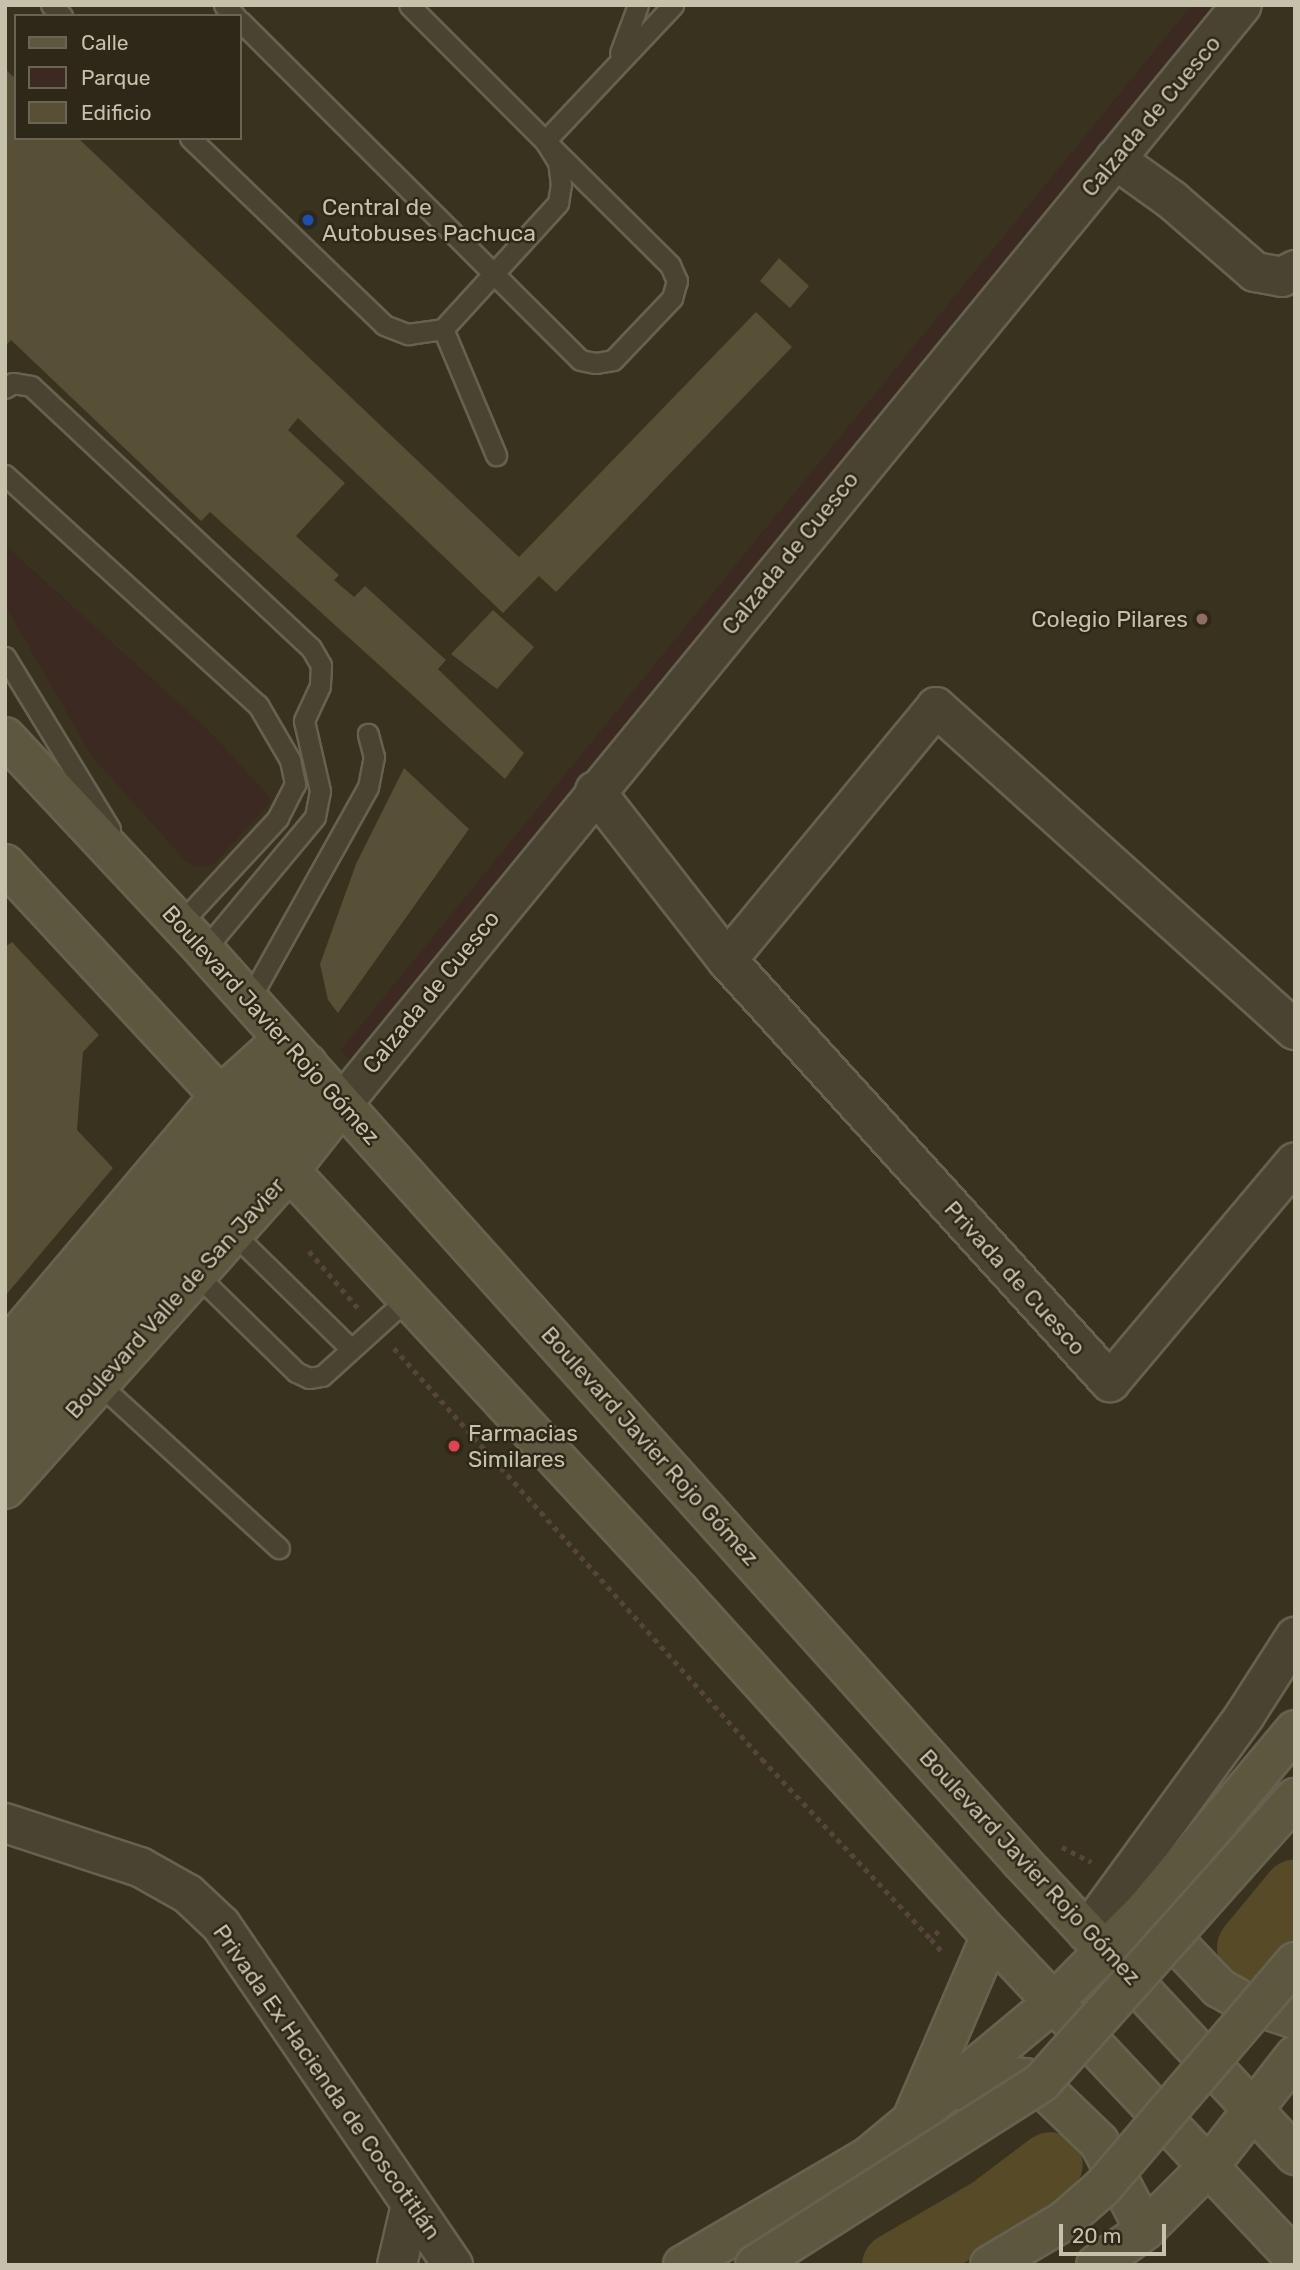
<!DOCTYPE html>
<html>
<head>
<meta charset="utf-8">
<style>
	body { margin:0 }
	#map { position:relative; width:1300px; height:2270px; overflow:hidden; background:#39321e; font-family:Rubik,sans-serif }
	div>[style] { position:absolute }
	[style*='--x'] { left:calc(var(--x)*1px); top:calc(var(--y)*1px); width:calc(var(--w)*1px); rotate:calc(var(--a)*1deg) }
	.green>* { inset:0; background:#3c2922 }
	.river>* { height:65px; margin:-32.5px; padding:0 32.5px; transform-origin:32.5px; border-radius:32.5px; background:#574b27 }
	.building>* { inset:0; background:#574f36 }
	.path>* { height:4.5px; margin-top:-2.25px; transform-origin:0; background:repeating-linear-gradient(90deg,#57443d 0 5px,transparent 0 10px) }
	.roads { filter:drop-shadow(2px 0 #67624f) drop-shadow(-2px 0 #67624f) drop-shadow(0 2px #67624f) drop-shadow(0 -2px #67624f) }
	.lane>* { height:19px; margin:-9.5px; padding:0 9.5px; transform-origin:9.5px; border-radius:9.5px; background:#494432 }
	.street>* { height:38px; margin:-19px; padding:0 19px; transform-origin:19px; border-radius:19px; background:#494432 }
	.secondary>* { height:38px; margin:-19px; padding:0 19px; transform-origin:19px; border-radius:19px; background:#5d573f }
	.bridges { filter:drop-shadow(2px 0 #67624f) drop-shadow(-2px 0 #67624f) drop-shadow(0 2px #67624f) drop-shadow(0 -2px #67624f) }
	.secondary-bridge>* { height:38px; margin:-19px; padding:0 19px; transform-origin:19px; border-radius:19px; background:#5d573f }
	.dots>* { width:19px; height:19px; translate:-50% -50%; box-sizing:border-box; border:4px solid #2d2817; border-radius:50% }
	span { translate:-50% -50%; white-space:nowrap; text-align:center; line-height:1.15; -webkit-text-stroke:5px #2d2817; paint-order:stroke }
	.street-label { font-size:23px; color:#c6c1ab }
	.poi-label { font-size:23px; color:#c6c1ab }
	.left { translate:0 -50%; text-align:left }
	.right { translate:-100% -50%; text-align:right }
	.frame { position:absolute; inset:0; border:7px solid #c6c1ab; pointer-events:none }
	.legend { position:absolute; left:14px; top:14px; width:228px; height:126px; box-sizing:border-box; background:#2d2817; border:2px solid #6a6552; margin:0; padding:9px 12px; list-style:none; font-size:21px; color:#c6c1ab }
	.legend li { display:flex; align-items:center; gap:14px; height:35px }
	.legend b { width:35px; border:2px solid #6a6552 }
	.scale { position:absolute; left:1059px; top:2224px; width:107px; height:32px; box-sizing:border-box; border:4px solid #c6c1ab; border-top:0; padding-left:9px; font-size:21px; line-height:24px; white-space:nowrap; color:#c6c1ab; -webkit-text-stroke:5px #2d2817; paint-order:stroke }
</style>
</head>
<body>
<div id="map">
	<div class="green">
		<div style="clip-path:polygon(1192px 5px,1239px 5px,359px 1070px,341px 1050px)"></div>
		<div style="clip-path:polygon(5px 545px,211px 733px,272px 800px,214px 864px,196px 867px,185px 860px,92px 756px,5px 605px)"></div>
	</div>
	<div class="river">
		<div style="--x:1249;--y:1947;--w:72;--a:-50.6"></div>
		<div style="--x:894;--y:2265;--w:110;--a:-30.1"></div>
		<div style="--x:989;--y:2210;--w:76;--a:-37"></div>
	</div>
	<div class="building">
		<div style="clip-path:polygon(5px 69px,16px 79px,16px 138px,78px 138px,519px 557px,756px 312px,792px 347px,556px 592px,539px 576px,503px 613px,298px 418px,288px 430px,345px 483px,296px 536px,339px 575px,334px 580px,354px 597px,365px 586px,446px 660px,438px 669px,524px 753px,505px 779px,210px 512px,201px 521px,11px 340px,5px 346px)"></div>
		<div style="clip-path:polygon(779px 258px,809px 286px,790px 308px,760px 281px)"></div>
		<div style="clip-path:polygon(493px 610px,534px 647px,497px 689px,451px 654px)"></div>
		<div style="clip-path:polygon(404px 768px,469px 829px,338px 1013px,328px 1000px,320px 964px,356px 864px)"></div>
		<div style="clip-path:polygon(12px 942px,99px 1035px,83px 1052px,77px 1130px,113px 1168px,5px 1296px,5px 947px)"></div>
	</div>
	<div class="path">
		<div style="--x:309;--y:1251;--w:75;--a:49.3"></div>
		<div style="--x:394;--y:1348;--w:552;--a:48.16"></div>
		<div style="--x:762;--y:1759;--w:247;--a:46.8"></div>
		<div style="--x:1062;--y:1847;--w:33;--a:27"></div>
		<div style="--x:939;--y:1931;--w:11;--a:135"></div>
		<div style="--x:931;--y:1939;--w:18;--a:49"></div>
	</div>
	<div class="roads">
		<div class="lane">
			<div style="--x:51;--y:5;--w:16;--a:45"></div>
			<div style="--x:224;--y:5;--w:16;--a:45"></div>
			<div style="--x:240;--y:21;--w:480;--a:44.9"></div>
			<div style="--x:580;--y:360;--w:16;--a:11"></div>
			<div style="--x:596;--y:363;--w:17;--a:-10"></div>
			<div style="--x:613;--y:360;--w:86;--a:-46.4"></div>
			<div style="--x:672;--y:298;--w:18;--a:-74"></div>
			<div style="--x:677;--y:281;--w:17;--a:-114"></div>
			<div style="--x:670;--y:265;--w:176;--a:-135.2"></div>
			<div style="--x:545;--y:141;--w:187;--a:-46.7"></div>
			<div style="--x:620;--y:53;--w:51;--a:-69.4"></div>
			<div style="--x:190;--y:138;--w:269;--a:43.9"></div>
			<div style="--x:384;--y:325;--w:26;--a:21"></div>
			<div style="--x:408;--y:334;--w:35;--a:-8"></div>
			<div style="--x:443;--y:329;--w:171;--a:-47.6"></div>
			<div style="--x:558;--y:203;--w:18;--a:-81"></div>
			<div style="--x:561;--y:185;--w:23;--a:-97"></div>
			<div style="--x:558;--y:162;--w:25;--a:-122"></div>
			<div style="--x:545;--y:141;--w:192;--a:-135"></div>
			<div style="--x:443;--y:329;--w:137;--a:67.2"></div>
			<div style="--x:5;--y:388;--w:9;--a:-32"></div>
			<div style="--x:13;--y:383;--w:18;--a:9"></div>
			<div style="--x:31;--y:386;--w:383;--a:43.1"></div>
			<div style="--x:311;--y:648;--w:20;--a:60"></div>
			<div style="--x:321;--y:665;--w:21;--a:93"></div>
			<div style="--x:320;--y:686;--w:38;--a:115"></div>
			<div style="--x:304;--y:721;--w:72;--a:77.1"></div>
			<div style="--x:320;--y:791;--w:26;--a:101"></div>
			<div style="--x:315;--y:817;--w:173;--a:129.8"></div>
			<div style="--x:5;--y:475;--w:342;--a:42.3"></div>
			<div style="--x:258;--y:705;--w:64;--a:59.8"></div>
			<div style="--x:290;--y:760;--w:25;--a:78"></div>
			<div style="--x:295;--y:784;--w:38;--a:117"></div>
			<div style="--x:278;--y:818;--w:144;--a:132.8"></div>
			<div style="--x:5;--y:657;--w:202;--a:58.6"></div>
			<div style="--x:249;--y:1000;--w:244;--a:-60.8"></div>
			<div style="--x:368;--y:787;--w:31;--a:-79"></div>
			<div style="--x:374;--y:757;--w:24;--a:-105"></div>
			<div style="--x:233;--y:1233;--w:165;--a:44.5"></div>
			<div style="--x:196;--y:1274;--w:140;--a:44.4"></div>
			<div style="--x:296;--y:1372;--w:14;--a:25"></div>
			<div style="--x:309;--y:1378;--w:13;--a:-9"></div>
			<div style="--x:322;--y:1376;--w:115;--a:-42.2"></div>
			<div style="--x:98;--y:1383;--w:245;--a:42.4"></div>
		</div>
		<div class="street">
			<div style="--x:1115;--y:159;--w:70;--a:35.7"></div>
			<div style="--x:1172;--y:200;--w:110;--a:40.9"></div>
			<div style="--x:1255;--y:272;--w:27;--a:10"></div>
			<div style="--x:1282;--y:277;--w:15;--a:-28"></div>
			<div style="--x:595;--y:791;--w:214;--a:52"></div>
			<div style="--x:727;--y:960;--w:570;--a:47.77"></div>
			<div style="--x:1110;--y:1382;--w:287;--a:-49.9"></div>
			<div style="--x:727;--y:960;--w:328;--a:-50.4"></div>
			<div style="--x:936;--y:707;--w:483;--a:42"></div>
			<div style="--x:342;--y:1104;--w:1420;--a:-50.69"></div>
			<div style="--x:5;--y:1823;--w:142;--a:18.1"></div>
			<div style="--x:140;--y:1867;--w:55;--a:29.4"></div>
			<div style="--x:188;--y:1894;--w:45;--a:43.2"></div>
			<div style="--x:221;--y:1925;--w:412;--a:55.7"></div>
			<div style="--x:1087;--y:1932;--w:268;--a:-53.9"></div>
			<div style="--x:1245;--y:1715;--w:93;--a:-57.3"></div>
			<div style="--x:397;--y:2265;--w:62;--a:-76.9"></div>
		</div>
		<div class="secondary">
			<div style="--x:5;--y:737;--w:291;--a:46.9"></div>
			<div style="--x:204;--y:950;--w:1224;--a:48.11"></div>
			<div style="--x:1021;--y:1861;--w:402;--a:47"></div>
			<div style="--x:5;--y:864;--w:993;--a:47.16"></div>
			<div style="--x:680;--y:1592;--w:443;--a:47.9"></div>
			<div style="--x:977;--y:1921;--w:464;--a:46.7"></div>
			<div style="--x:5;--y:1350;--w:330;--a:-49.8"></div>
			<div style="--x:218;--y:1098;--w:88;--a:-42.2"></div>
			<div style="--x:5;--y:1397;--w:362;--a:-48.9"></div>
			<div style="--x:243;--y:1124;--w:88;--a:-43.2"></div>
			<div style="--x:5;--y:1446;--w:482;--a:-48.2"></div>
			<div style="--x:5;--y:1489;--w:426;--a:-48.2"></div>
			<div style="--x:289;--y:1171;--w:85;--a:-51.7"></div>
			<div style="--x:1149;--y:1914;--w:102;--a:46.6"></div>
			<div style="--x:1219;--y:1988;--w:29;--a:29"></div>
			<div style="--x:1244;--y:2002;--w:54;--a:18.4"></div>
			<div style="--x:957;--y:2090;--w:29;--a:-31"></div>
			<div style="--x:982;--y:2075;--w:43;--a:4"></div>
			<div style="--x:1025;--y:2078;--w:22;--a:30"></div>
			<div style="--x:1044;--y:2089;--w:76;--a:43.9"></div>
			<div style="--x:1099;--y:2142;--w:99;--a:62.4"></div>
			<div style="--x:913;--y:2117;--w:197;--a:-66.7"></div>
			<div style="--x:683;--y:2265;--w:214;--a:-30.3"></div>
			<div style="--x:868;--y:2157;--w:242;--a:-39.8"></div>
			<div style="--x:1054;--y:2002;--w:129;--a:-45.3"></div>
			<div style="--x:1145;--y:1910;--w:234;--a:-50.2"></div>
			<div style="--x:1096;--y:2265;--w:60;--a:-35.5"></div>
			<div style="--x:1145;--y:2230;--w:91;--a:-45"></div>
			<div style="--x:1209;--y:2166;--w:140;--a:-52"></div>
		</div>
	</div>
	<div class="bridges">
		<div class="secondary-bridge">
			<div style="--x:755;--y:2265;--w:339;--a:-32.5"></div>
			<div style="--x:1041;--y:2083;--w:382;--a:-48.3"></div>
			<div style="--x:990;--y:2265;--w:86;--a:-30.7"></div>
			<div style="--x:1064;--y:2221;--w:52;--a:-41.1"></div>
			<div style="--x:1103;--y:2187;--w:296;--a:-49.5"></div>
		</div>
	</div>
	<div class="dots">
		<div style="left:308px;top:220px;background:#1a4fb4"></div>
		<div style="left:1202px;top:619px;background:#8d6e63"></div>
		<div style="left:454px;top:1446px;background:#e0444e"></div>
	</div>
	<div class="street-label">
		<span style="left:1151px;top:116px;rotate:-50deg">Calzada de Cuesco</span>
		<span style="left:790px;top:553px;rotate:-51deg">Calzada de Cuesco</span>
		<span style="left:431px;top:992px;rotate:-51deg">Calzada de Cuesco</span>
		<span style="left:271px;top:1025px;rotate:48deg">Boulevard Javier Rojo Gómez</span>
		<span style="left:1015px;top:1278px;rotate:48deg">Privada de Cuesco</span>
		<span style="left:175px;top:1298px;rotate:-48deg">Boulevard Valle de San Javier</span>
		<span style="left:650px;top:1446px;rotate:48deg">Boulevard Javier Rojo Gómez</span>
		<span style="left:1030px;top:1867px;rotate:47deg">Boulevard Javier Rojo Gómez</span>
		<span style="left:327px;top:2082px;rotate:55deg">Privada Ex Hacienda de Coscotitlán</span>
	</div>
	<div class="poi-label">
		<span class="left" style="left:322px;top:220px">Central de<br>Autobuses Pachuca</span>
		<span class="right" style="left:1188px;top:619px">Colegio Pilares</span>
		<span class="left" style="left:468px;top:1446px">Farmacias<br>Similares</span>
	</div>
	<div class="frame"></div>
	<ul class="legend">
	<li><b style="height:9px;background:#5d573f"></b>Calle</li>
	<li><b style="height:19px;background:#3c2922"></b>Parque</li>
	<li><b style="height:19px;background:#574f36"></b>Edificio</li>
	</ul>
	<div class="scale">20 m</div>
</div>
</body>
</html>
